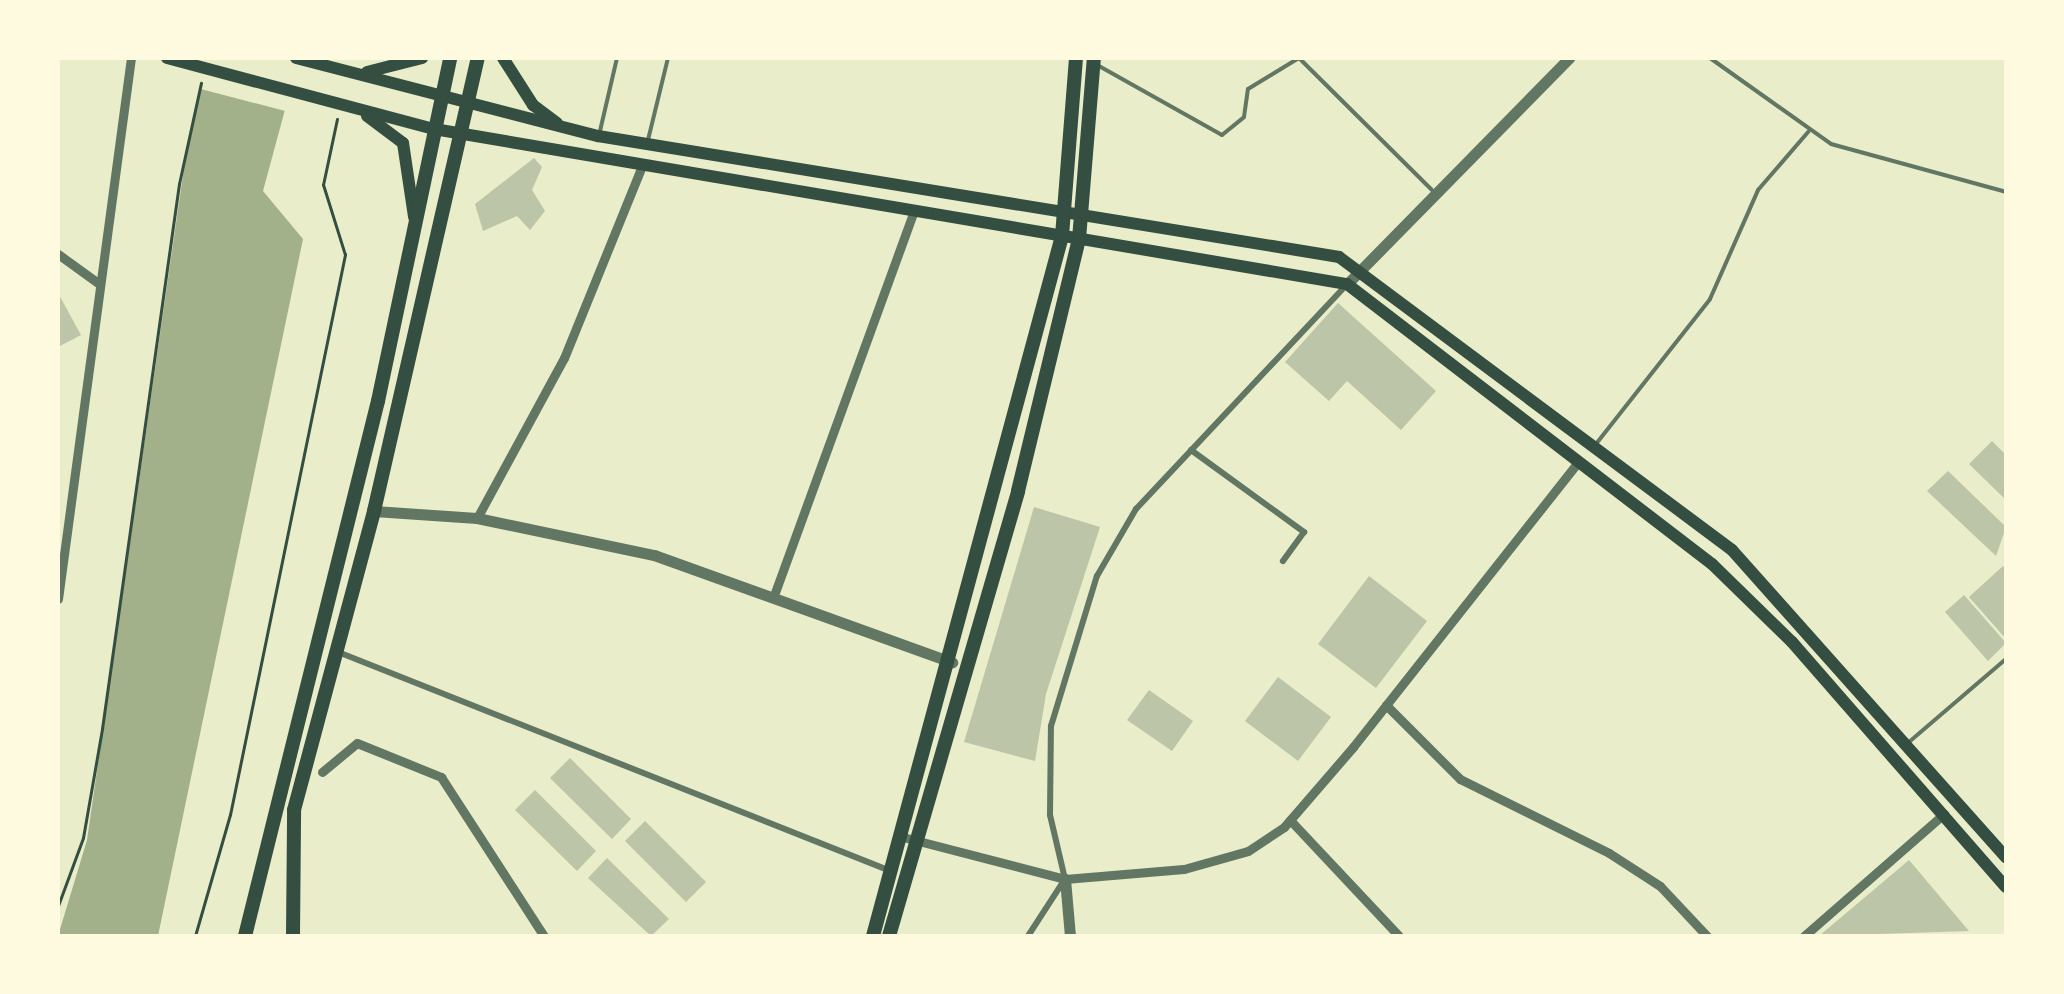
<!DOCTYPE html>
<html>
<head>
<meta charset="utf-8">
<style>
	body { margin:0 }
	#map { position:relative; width:2064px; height:994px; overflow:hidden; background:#e9edc9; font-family:Poppins,sans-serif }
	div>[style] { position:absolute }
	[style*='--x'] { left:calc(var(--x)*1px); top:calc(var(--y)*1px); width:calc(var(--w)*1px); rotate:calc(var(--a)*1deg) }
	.water>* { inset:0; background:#a3b18a }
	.pier>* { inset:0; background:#e9edc9 }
	.building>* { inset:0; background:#bcc5a7 }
	.path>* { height:2.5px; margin:-1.25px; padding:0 1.25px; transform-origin:1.25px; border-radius:1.25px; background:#344e41 }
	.service>* { height:4px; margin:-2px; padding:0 2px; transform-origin:2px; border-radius:2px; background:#617663 }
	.pedestrian>* { height:6px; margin:-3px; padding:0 3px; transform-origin:3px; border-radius:3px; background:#617663 }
	.minor>* { height:9px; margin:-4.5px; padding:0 4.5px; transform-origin:4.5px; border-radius:4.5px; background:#617663 }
	.tertiary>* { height:11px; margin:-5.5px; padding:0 5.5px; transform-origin:5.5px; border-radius:5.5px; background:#617663 }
	.secondary>* { height:12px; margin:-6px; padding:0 6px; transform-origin:6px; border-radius:6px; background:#344e41 }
	.primary>* { height:14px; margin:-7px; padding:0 7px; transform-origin:7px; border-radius:7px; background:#344e41 }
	span { translate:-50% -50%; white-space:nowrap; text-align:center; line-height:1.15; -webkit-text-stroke:10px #fefae0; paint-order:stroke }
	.frame { position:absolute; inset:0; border:60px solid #fefae0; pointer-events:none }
</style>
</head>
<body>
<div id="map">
	<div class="water">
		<div style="clip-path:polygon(209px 58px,299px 58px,263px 191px,303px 239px,158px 936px,58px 936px,87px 840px,186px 154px)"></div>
	</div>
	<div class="pier">
		<div style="clip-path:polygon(204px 58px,304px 58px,289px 112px,197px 88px)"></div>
	</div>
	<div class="building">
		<div style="clip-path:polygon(534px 158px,542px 167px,532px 190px,545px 211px,530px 230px,517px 216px,483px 231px,475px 204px)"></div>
		<div style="clip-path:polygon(58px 293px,81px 335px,58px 347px)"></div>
		<div style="clip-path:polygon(1338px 303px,1436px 391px,1401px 430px,1347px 381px,1329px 401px,1285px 362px)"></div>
		<div style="clip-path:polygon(1992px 441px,2006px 455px,2006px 500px,1969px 464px)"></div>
		<div style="clip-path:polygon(1948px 471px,2006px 527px,1996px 556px,1927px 491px)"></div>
		<div style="clip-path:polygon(1034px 507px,1100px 527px,1046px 694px,1035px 761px,964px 742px)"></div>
		<div style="clip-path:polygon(2003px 566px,2006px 570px,2006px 639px,1969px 597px)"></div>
		<div style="clip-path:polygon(1369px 576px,1427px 621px,1376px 688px,1318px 644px)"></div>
		<div style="clip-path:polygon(1964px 595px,2006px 643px,1988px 661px,1945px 612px)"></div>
		<div style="clip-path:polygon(1278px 677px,1331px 717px,1298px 761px,1245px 721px)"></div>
		<div style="clip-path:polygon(1149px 690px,1193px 721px,1172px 751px,1127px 720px)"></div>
		<div style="clip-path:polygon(570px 758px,631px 819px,612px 839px,550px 778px)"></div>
		<div style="clip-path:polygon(535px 790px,596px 851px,577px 871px,515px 810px)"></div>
		<div style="clip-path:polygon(645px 821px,706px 882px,686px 902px,625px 841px)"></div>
		<div style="clip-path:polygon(607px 858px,669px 919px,651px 936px,588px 878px)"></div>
		<div style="clip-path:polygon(1909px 860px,1969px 931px,1819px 936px)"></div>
	</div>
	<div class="path">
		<div style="--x:58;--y:906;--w:72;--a:-69.8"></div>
		<div style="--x:83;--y:838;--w:111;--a:-80.1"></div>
		<div style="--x:102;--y:729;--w:550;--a:-81.96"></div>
		<div style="--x:179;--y:184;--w:103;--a:-77.7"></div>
		<div style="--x:195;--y:936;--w:126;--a:-73.9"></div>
		<div style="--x:230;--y:815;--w:572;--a:-78.4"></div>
		<div style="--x:345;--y:255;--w:73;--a:-107.4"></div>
		<div style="--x:323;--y:185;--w:67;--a:-78"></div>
	</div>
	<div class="service">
		<div style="--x:1710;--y:58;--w:148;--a:35.4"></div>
		<div style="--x:1831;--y:144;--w:181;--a:15.3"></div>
		<div style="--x:1099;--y:66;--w:141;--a:29.3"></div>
		<div style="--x:1222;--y:135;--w:28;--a:-39"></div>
		<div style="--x:1244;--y:117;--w:28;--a:-82"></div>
		<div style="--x:1248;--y:89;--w:60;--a:-31.3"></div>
		<div style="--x:1299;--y:58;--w:187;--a:44.8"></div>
		<div style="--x:600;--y:131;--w:75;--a:-76.9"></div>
		<div style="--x:648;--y:140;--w:84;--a:-76.3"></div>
		<div style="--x:1596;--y:444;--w:184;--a:-51.8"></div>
		<div style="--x:1710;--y:299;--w:119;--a:-66.2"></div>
		<div style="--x:1758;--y:190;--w:77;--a:-49.2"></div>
		<div style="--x:1909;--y:742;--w:128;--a:-40.6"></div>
	</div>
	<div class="pedestrian">
		<div style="--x:1191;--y:450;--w:140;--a:36"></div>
		<div style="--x:1304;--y:532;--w:36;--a:126"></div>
		<div style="--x:338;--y:652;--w:592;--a:21.62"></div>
		<div style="--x:1028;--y:936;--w:68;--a:-57"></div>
		<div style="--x:1065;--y:879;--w:66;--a:-103.2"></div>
		<div style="--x:1050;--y:815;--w:89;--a:-89.4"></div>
		<div style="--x:1051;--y:726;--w:157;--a:-73"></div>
		<div style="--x:1097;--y:576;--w:78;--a:-59.8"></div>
		<div style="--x:1136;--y:509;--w:307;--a:-46.8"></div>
	</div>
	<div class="minor">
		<div style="--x:58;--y:254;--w:49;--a:35.9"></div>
		<div style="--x:477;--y:518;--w:182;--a:-61.5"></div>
		<div style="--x:564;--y:358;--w:205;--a:-67.9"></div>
		<div style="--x:773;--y:598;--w:410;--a:-70"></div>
		<div style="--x:58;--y:599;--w:546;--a:-82.32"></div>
		<div style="--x:1386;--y:705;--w:105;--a:45"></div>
		<div style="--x:1460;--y:779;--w:166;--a:26.4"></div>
		<div style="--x:1609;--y:853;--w:61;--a:32.9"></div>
		<div style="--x:1660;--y:886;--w:69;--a:46.8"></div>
		<div style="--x:322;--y:772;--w:45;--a:-39.6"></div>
		<div style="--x:357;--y:743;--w:91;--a:22"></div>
		<div style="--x:441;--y:777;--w:189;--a:57.1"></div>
		<div style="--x:1290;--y:820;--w:159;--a:46.8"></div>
		<div style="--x:903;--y:837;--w:167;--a:14.5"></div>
		<div style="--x:1065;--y:879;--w:119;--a:-4.8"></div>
		<div style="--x:1184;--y:869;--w:66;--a:-15.7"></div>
		<div style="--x:1248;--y:851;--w:43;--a:-33.7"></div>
		<div style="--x:1284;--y:827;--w:106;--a:-49.2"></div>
		<div style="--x:1353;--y:747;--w:363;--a:-51.7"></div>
		<div style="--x:1804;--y:936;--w:186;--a:-41.1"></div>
	</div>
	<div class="tertiary">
		<div style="--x:1347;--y:284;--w:317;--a:-45.5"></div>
		<div style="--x:374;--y:511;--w:103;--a:3.9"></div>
		<div style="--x:477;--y:518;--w:181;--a:11.8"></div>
		<div style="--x:654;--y:555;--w:317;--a:19.8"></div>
		<div style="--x:1065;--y:879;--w:57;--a:85"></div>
	</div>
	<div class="secondary">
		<div style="--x:167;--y:58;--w:276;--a:14.9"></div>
		<div style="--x:434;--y:129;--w:926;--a:9.64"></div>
		<div style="--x:1347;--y:284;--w:460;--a:37.5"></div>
		<div style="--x:1712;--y:564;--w:112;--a:44.3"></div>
		<div style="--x:1792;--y:642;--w:325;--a:48.9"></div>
		<div style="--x:296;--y:58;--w:312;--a:14.5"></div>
		<div style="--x:598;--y:136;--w:751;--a:9.27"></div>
		<div style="--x:1339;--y:257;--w:490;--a:36.7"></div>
		<div style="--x:1732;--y:550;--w:412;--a:48.3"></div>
		<div style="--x:503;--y:58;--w:56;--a:57.4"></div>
		<div style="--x:533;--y:105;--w:30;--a:37"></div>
		<div style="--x:367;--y:72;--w:57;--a:-14.3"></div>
		<div style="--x:367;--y:116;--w:45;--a:36.9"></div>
		<div style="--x:403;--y:143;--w:75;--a:81.5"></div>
	</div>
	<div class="primary">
		<div style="--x:245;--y:936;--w:551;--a:-76.04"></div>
		<div style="--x:378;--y:401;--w:350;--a:-78.1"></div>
		<div style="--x:293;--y:936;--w:126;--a:-89.5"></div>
		<div style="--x:294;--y:810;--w:310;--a:-75"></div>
		<div style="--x:374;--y:511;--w:465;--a:-77.1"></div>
		<div style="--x:873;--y:936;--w:725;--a:-74.89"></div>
		<div style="--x:1062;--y:236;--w:179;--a:-85.5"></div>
		<div style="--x:889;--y:936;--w:463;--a:-73.8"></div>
		<div style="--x:1018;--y:491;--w:259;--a:-76.4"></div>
		<div style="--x:1079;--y:239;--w:182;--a:-85.3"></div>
	</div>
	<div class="frame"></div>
</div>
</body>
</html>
